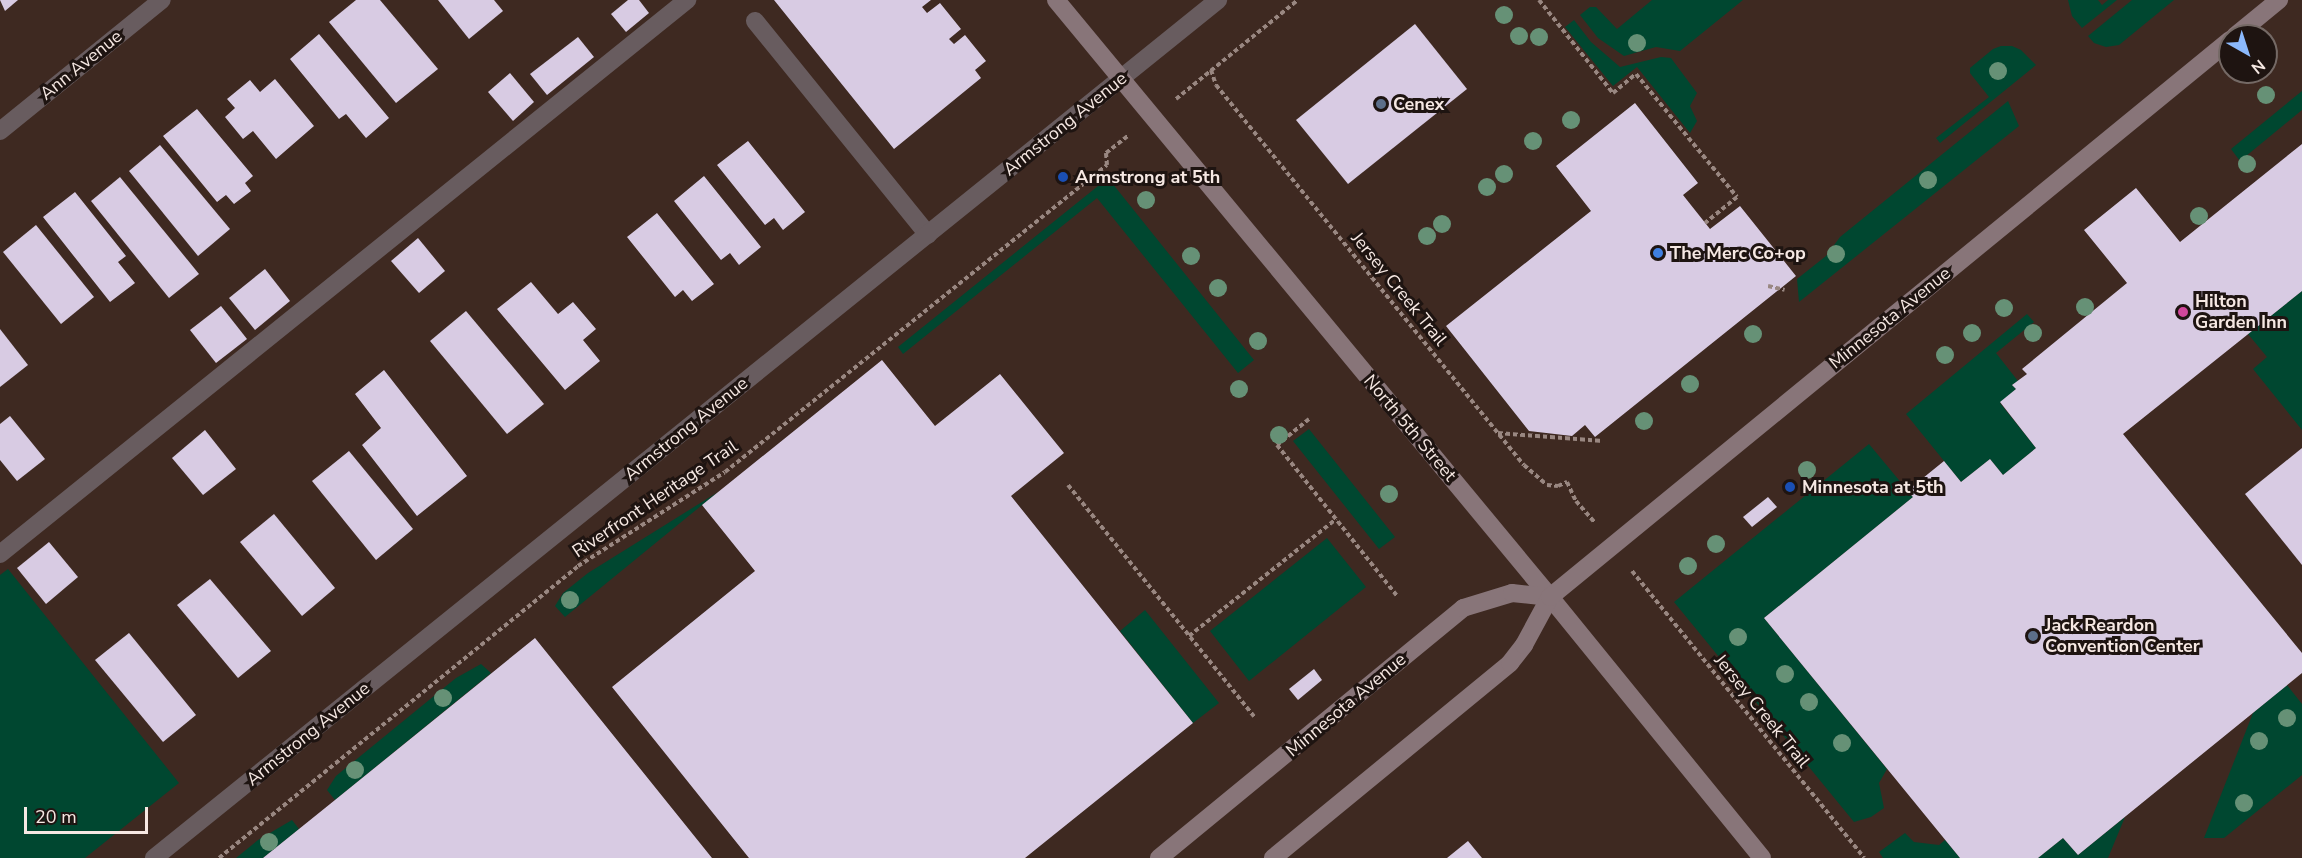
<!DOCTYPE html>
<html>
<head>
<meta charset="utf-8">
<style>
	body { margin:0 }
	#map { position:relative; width:2302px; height:858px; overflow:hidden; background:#3e2921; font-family:"Nunito Sans",sans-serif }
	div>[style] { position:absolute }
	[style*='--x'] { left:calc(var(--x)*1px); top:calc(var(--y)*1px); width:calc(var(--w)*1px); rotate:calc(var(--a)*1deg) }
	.green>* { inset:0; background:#004730 }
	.building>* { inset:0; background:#d8cbe3 }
	.path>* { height:4px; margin-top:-2px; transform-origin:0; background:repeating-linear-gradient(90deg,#998781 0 4.5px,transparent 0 7.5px) }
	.lane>* { height:18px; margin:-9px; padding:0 9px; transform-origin:9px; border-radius:9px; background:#685c5f }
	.street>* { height:18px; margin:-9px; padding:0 9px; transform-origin:9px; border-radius:9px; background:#685c5f }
	.secondary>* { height:18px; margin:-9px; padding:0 9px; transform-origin:9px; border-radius:9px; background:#887579 }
	.trees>* { width:18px; height:18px; margin:-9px; border-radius:50%; background:#669176 }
	.dots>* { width:16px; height:16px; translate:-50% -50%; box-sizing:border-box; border:3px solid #1e1411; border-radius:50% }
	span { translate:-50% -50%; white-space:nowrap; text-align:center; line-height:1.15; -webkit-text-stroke:6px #1e1411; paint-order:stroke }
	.street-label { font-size:18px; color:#f6e8e3 }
	.poi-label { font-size:18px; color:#f6e8e3; font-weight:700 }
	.left { translate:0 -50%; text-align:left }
	.north { position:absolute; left:2218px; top:24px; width:60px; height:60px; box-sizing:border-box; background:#1e1411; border:2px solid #746965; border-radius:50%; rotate:141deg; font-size:16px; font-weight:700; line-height:24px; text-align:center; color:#f6e8e3 }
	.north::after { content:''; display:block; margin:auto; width:21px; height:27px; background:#8bb9fc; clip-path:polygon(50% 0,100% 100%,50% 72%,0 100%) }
	.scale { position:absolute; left:24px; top:807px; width:124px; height:27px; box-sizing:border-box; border:3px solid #f6e8e3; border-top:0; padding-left:8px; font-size:18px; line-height:21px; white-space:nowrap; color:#f6e8e3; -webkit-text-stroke:4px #1e1411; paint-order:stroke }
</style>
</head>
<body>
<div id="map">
	<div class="green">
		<div style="clip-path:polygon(1652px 0,1743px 0,1680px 51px,1656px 47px,1624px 56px,1598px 38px,1580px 15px,1590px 7px,1596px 7px,1617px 29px)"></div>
		<div style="clip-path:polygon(2068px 0,2098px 0,2102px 5px,2108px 0,2117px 0,2082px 28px,2072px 16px)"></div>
		<div style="clip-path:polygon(2132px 0,2174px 0,2119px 45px,2106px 47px,2094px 43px,2088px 36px)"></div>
		<div style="clip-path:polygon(1574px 20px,1591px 42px,1620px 67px,1661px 57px,1671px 58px,1697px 93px,1690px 106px,1697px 121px,1690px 133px,1637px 67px,1613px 86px,1565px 27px)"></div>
		<div style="clip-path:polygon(2001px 46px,2012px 46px,2021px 50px,2036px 65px,1940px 143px,1936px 138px,1989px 97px,1970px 73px,1970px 68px,1993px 49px)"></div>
		<div style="clip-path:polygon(2302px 91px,2302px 110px,2240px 161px,2231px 149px)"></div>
		<div style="clip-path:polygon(2008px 101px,2019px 126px,1799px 302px,1797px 279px,1826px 256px,1840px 237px)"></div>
		<div style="clip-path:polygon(1108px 178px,1254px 360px,1238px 373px,1097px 198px,903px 354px,898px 347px)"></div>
		<div style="clip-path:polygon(2302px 291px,2302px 430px,2253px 369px,2267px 357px,2248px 334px)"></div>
		<div style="clip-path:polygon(2027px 314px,2034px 322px,1996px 353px,2018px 381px,2012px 385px,2016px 389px,2000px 403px,2036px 448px,2003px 475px,1990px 459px,1961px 482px,1906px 414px)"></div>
		<div style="clip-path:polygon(1309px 429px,1395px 537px,1379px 549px,1293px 441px)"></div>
		<div style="clip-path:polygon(1869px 444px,1913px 497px,1764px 618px,1887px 769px,1879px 783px,1884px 808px,1871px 817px,1854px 822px,1674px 602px)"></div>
		<div style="clip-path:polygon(718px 492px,565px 617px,555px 606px,563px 593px,588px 573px)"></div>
		<div style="clip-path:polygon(1327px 538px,1366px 587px,1249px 681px,1210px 631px)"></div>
		<div style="clip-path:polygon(8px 569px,179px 783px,85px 858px,0 858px,0 575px)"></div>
		<div style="clip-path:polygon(1145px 610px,1219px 703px,1193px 723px,1120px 631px)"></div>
		<div style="clip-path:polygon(481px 664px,491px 673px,335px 800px,327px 790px,336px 776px,456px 678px)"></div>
		<div style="clip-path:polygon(2287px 685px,2302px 704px,2302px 775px,2224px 838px,2204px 838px,2253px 713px)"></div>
		<div style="clip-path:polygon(2125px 817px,2108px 858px,2038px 858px,2063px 838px,2078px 855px)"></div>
		<div style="clip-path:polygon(292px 820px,299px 829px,263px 858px,236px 858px,258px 840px)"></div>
		<div style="clip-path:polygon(1905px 833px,1914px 842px,1939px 845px,1945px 840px,1960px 858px,1883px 858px,1879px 852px)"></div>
	</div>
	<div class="building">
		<div style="clip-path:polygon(0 0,18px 0,5px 11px)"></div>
		<div style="clip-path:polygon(356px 0,380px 0,438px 69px,396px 103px,329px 22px)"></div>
		<div style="clip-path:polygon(438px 0,494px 0,503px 11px,469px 39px)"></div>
		<div style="clip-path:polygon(628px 0,639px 0,649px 13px,626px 32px,611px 14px)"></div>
		<div style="clip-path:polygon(774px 0,931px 0,922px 7px,927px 13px,940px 3px,961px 29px,949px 39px,954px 44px,965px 35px,986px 61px,975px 70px,981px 78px,894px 149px)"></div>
		<div style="clip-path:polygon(1415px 24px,1467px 89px,1348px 184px,1296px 120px)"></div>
		<div style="clip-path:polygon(319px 34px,389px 118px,366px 138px,346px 114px,339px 119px,290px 59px)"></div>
		<div style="clip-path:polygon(578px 37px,594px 57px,547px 95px,530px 74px)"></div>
		<div style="clip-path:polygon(510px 73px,534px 102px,513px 121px,488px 92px)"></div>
		<div style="clip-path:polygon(275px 79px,314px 126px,276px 159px,253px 131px,243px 139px,225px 117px,235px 108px,227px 99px,250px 80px,260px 92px)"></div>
		<div style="clip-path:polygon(1635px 103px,1698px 183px,1683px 195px,1710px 229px,1740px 206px,1796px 276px,1595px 437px,1585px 425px,1572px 436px,1529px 431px,1446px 326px,1591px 211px,1556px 166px)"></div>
		<div style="clip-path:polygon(197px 109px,253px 176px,245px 183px,251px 191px,234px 204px,226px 195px,217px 202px,163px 136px)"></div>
		<div style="clip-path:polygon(748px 141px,805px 212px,783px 230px,774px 218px,765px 225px,717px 165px)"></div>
		<div style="clip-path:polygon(2302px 144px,2302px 291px,2123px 434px,2302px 653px,2302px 673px,2078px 855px,2063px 838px,2038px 858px,1960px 858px,1764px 618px,1913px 497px,1907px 491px,1944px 461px,1961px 482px,1990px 459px,2003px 475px,2036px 448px,2000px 402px,2016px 389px,2012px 385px,2027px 374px,2022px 369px,2127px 283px,2084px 230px,2136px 188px,2180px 242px)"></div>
		<div style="clip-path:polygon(160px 145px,230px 229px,198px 256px,129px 171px)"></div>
		<div style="clip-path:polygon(704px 176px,761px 247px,739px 265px,730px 253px,721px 260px,674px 201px)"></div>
		<div style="clip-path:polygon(120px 177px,199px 274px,169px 298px,91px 201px)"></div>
		<div style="clip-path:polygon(75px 192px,126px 256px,118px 262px,135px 283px,110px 302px,43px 217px)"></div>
		<div style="clip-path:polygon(657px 213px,714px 284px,692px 301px,683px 290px,675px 297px,627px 237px)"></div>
		<div style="clip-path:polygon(36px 225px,94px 297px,61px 324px,3px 252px)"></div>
		<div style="clip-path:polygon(418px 238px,445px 271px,419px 293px,391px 261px)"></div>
		<div style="clip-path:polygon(265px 269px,290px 301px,255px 330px,229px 298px)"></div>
		<div style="clip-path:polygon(531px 282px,558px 314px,573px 302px,596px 329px,583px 340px,600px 361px,565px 390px,497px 309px)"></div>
		<div style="clip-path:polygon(221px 306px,247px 339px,216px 363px,190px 330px)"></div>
		<div style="clip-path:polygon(466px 311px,544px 404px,507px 434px,430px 341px)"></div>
		<div style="clip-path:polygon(0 329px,28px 365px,0 387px)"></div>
		<div style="clip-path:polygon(882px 360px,935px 426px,1000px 374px,1064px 453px,1011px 496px,1193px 723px,1025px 858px,749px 858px,612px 687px,755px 571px,702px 505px)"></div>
		<div style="clip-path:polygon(384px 370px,467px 476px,417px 516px,362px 445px,381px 428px,355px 394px)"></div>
		<div style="clip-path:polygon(10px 416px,45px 459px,17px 481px,0 460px,0 424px)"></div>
		<div style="clip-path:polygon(205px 430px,236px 469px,203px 495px,172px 458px)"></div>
		<div style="clip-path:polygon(2302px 448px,2302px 565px,2245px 494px)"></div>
		<div style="clip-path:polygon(349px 451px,413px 529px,376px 560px,312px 481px)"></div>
		<div style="clip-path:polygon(1768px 497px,1777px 507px,1752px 527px,1743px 517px)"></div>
		<div style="clip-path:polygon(274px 514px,335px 588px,302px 616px,240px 542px)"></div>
		<div style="clip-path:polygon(49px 542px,78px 577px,46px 604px,17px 568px)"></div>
		<div style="clip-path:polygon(210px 579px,271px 651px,238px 678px,177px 605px)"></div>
		<div style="clip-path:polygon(129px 633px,196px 715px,163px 742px,95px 660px)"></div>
		<div style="clip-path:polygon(535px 638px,712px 858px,263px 858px,335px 800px)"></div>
		<div style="clip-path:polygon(1314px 669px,1322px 680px,1298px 700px,1289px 689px)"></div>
		<div style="clip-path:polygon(1468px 841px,1482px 858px,1447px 858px)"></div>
	</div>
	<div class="path">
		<div style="--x:1539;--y:0;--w:119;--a:51.5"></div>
		<div style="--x:1613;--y:93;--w:30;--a:-40"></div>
		<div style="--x:1636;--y:74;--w:159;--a:50.6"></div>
		<div style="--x:1737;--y:197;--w:41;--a:140.9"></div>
		<div style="--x:1211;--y:70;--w:16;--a:72"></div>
		<div style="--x:1216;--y:85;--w:489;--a:51"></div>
		<div style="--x:1524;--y:465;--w:30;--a:41"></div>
		<div style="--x:1547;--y:485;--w:11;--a:5"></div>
		<div style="--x:1558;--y:486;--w:10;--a:-24"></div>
		<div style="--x:1567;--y:482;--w:21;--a:65"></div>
		<div style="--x:1576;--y:501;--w:28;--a:49"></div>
		<div style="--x:1176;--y:99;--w:157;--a:-39.1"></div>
		<div style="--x:1768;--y:286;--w:17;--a:13"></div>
		<div style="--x:1309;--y:419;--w:41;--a:140.9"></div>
		<div style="--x:1277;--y:445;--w:193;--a:51.5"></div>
		<div style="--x:1498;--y:433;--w:105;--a:4.4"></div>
		<div style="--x:1068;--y:485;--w:297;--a:51.2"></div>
		<div style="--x:1632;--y:571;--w:369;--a:51"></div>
		<div style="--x:1189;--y:636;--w:188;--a:-38.5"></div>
		<div style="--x:219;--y:858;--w:463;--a:-39.1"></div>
		<div style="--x:578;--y:566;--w:174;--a:-32.6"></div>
		<div style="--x:725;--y:472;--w:490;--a:-38.8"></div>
		<div style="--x:1107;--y:165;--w:12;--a:-95"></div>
		<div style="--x:1106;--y:153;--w:29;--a:-38"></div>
	</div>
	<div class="lane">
		<div style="--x:755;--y:21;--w:275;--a:51"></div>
		<div style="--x:0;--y:554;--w:883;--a:-38.88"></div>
	</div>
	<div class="street">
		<div style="--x:0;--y:131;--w:208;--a:-39"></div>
		<div style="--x:154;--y:858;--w:1367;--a:-38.88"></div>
	</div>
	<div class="secondary">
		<div style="--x:1056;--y:0;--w:775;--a:50.39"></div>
		<div style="--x:1550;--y:597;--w:336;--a:50.9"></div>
		<div style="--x:2235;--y:36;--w:57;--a:-39.3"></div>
		<div style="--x:1159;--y:858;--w:394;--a:-39.4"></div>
		<div style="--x:1463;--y:608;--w:51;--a:-17"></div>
		<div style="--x:1512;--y:593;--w:38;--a:6"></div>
		<div style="--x:1273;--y:858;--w:307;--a:-39.4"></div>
		<div style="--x:1510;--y:663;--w:23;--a:-52"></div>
		<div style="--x:1524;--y:645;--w:55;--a:-61.6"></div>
		<div style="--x:1550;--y:597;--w:879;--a:-39.32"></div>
	</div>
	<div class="trees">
		<div style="left:1504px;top:15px"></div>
		<div style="left:1519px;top:36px"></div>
		<div style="left:1539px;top:37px"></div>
		<div style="left:1637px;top:43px"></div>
		<div style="left:1998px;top:71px"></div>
		<div style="left:2266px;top:95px"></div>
		<div style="left:1571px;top:120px"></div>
		<div style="left:1533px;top:141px"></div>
		<div style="left:2247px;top:164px"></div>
		<div style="left:1504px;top:174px"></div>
		<div style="left:1928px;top:180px"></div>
		<div style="left:1487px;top:187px"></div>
		<div style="left:1146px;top:200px"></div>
		<div style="left:2199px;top:216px"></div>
		<div style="left:1442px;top:224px"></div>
		<div style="left:1427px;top:236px"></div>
		<div style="left:1836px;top:254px"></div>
		<div style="left:1191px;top:256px"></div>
		<div style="left:1218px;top:288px"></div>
		<div style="left:2085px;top:307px"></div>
		<div style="left:2004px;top:308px"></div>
		<div style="left:1972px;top:333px"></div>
		<div style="left:2033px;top:333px"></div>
		<div style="left:1753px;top:334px"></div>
		<div style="left:1258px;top:341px"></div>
		<div style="left:1945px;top:355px"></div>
		<div style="left:1690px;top:384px"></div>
		<div style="left:1239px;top:389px"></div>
		<div style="left:1644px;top:421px"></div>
		<div style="left:1279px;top:435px"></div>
		<div style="left:1807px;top:470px"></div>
		<div style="left:1389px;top:494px"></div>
		<div style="left:1716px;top:544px"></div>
		<div style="left:1688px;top:566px"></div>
		<div style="left:570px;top:600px"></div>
		<div style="left:1738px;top:637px"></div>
		<div style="left:1785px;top:674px"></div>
		<div style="left:443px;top:698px"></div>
		<div style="left:1809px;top:702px"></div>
		<div style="left:2287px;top:718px"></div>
		<div style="left:2259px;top:741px"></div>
		<div style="left:1842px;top:743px"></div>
		<div style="left:355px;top:770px"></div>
		<div style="left:2244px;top:803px"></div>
		<div style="left:269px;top:842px"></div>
	</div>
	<div class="dots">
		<div style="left:1381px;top:104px;background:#5c6f8a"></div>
		<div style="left:1063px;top:177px;background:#1a4fb4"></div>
		<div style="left:1658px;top:253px;background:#3f7fe0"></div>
		<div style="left:2183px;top:312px;background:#d1479c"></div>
		<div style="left:1790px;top:487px;background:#1a4fb4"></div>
		<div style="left:2033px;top:636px;background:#5c6f8a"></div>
	</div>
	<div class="street-label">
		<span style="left:81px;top:65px;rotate:-39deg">Ann Avenue</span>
		<span style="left:1065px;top:124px;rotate:-39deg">Armstrong Avenue</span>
		<span style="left:1399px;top:289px;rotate:51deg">Jersey Creek Trail</span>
		<span style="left:1890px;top:318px;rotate:-39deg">Minnesota Avenue</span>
		<span style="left:1410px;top:428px;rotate:50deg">North 5th Street</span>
		<span style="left:686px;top:429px;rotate:-39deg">Armstrong Avenue</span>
		<span style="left:655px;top:499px;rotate:-34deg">Riverfront Heritage Trail</span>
		<span style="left:1346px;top:705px;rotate:-40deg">Minnesota Avenue</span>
		<span style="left:1762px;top:711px;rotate:51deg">Jersey Creek Trail</span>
		<span style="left:308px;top:734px;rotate:-39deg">Armstrong Avenue</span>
	</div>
	<div class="poi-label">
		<span class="left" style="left:1393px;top:104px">Cenex</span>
		<span class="left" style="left:1075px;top:177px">Armstrong at 5th</span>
		<span class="left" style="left:1670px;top:253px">The Merc Co+op</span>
		<span class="left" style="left:2195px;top:312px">Hilton<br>Garden Inn</span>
		<span class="left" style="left:1802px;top:487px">Minnesota at 5th</span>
		<span class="left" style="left:2045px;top:636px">Jack Reardon<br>Convention Center</span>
	</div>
	<div class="north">N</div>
	<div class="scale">20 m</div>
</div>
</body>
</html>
